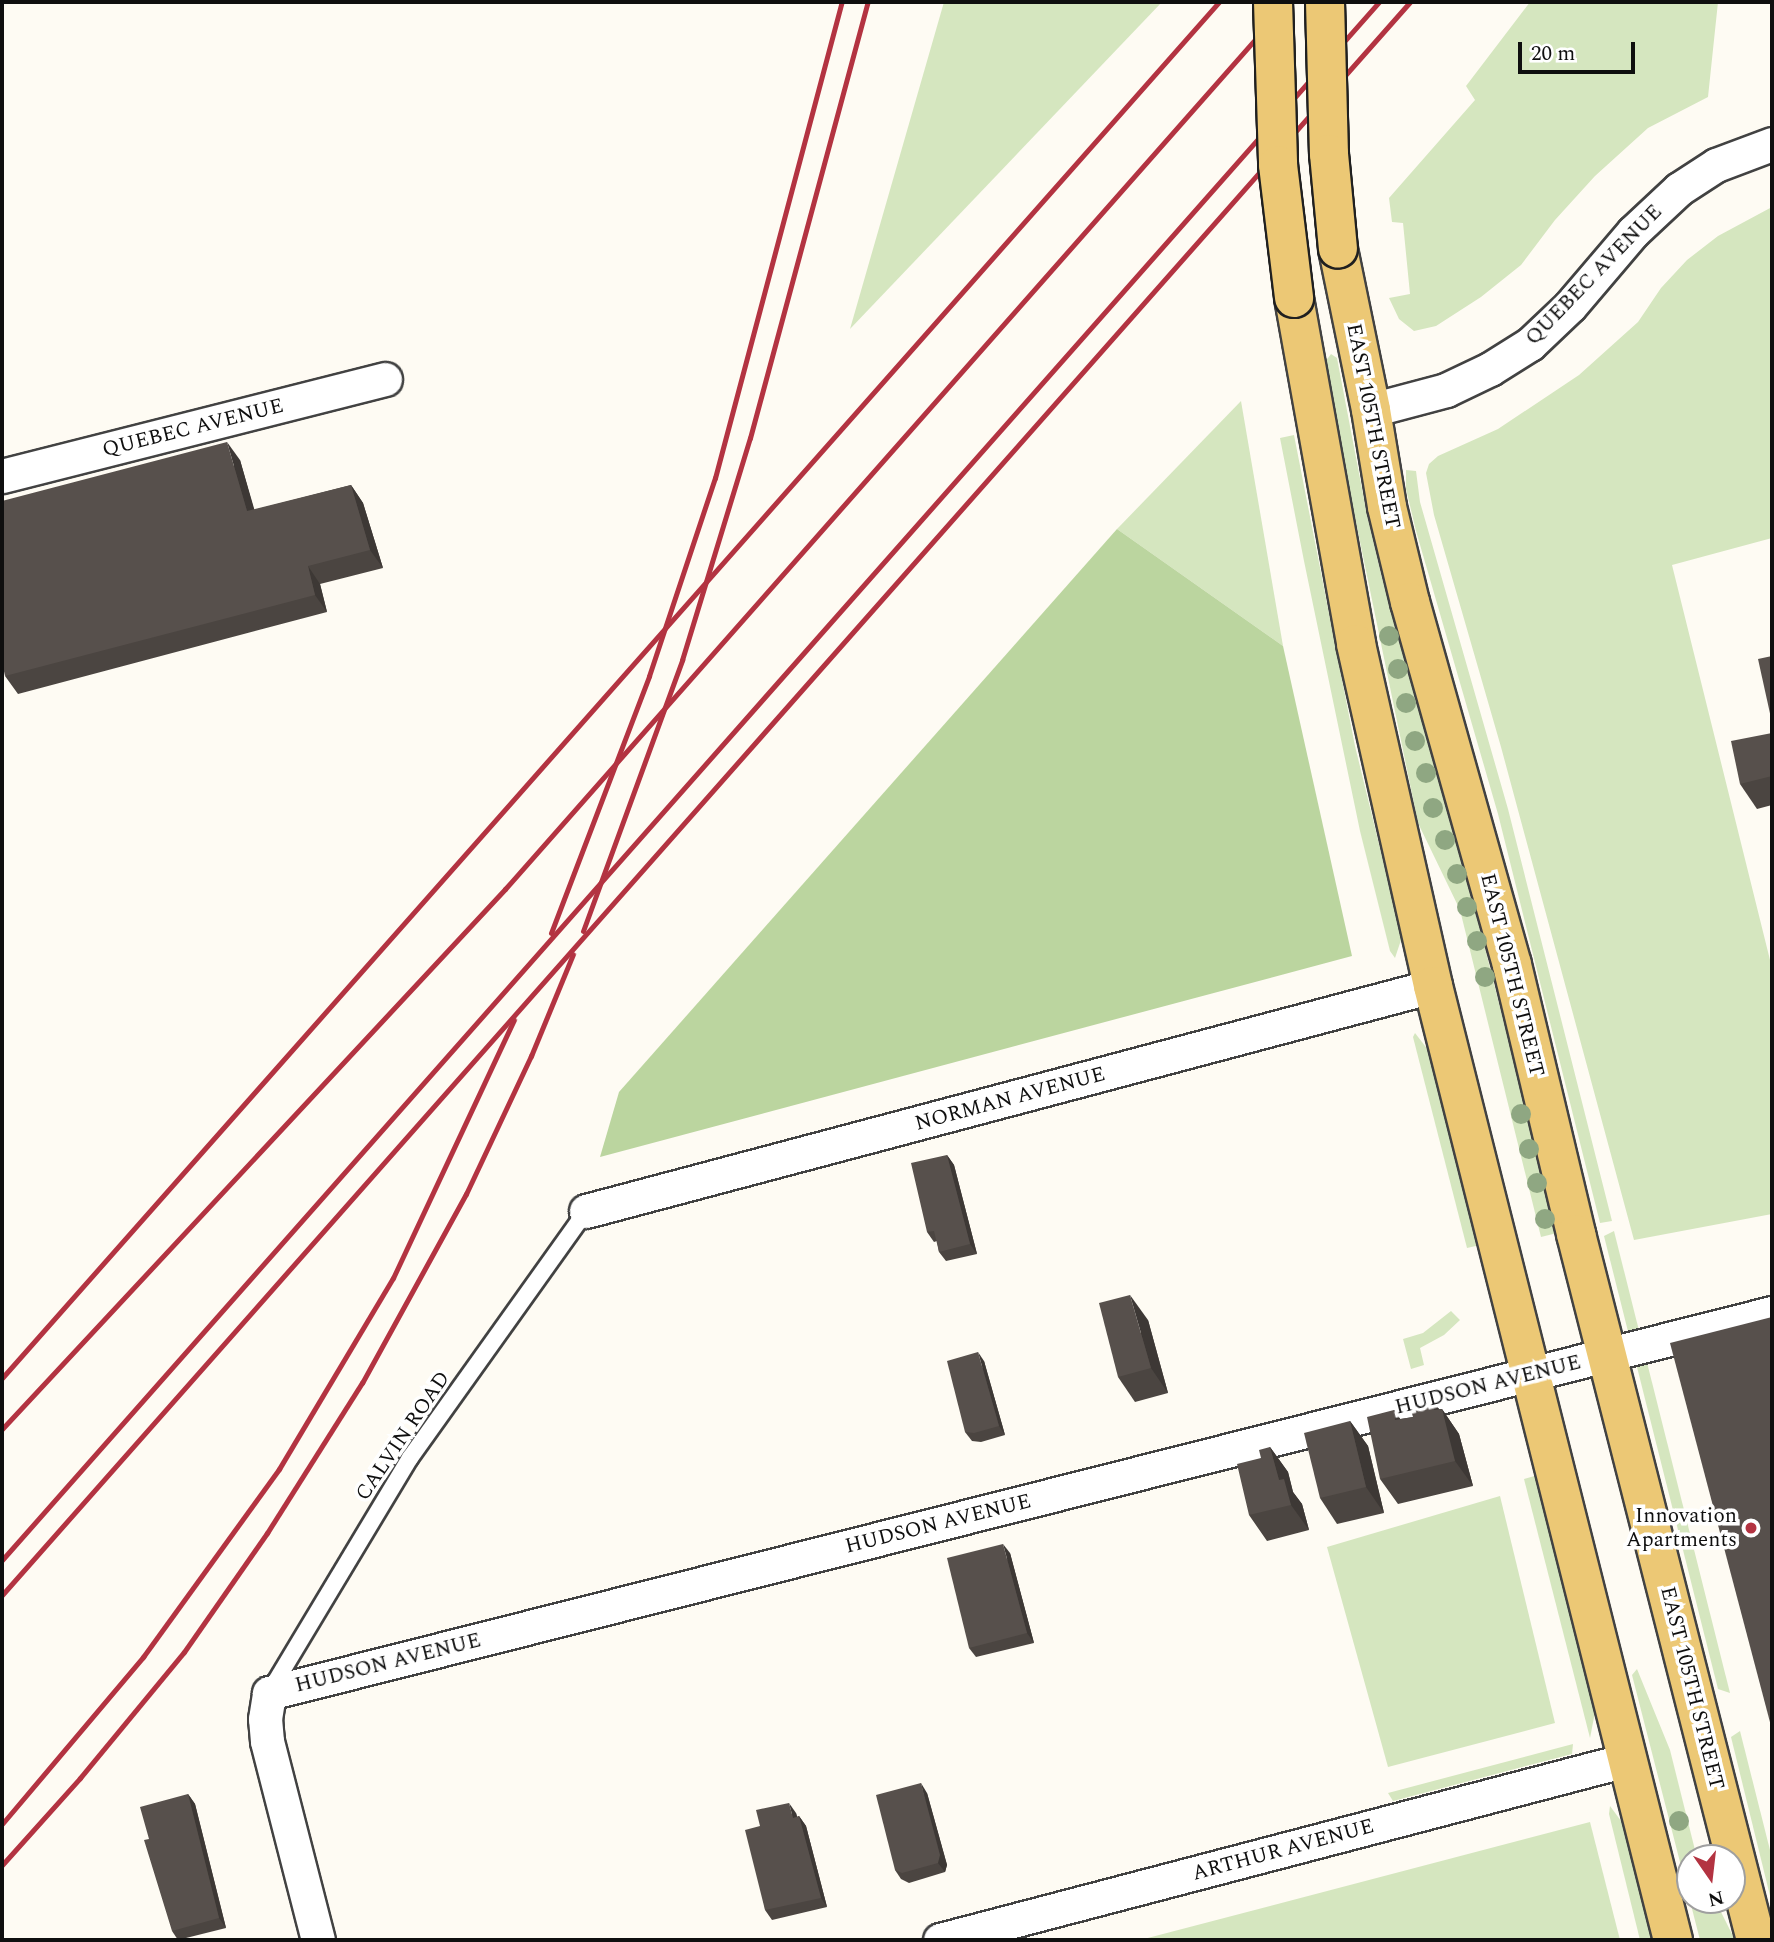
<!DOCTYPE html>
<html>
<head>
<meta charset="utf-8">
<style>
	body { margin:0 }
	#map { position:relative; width:1774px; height:1942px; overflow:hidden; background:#fefbf3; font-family:Spectral,serif }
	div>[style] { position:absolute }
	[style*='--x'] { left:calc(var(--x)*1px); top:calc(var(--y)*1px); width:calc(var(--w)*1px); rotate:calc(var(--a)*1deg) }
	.green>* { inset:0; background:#d5e6bf }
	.forest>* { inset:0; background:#bbd59f }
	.roads { filter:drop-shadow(2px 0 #424242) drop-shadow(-2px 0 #424242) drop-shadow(0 2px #424242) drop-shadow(0 -2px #424242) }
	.lane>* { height:16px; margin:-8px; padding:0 8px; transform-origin:8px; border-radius:8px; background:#fff }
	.street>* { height:33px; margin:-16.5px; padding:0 16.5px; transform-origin:16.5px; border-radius:16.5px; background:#fff }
	.primary>* { height:38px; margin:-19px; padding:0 19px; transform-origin:19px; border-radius:19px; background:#ecc875 }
	.rail>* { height:5px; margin:-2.5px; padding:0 2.5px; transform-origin:2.5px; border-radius:2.5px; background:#b33341 }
	.bridges { filter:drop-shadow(2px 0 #202020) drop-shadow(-2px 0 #202020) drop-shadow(0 2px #202020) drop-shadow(0 -2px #202020) }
	.primary-bridge>* { height:38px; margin:-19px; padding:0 19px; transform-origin:19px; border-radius:19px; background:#ecc875 }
	.trees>* { width:20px; height:20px; margin:-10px; border-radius:50%; background:#8fa782 }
	.wall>* { inset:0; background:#4b4541 }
	.shaded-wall>* { inset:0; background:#3d3835 }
	.building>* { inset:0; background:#57504c }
	.dots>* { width:19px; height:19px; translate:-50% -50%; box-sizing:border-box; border:4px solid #fff; border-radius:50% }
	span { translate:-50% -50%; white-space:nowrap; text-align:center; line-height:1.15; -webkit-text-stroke:7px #fff; paint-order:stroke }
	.street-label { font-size:21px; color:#0f0f0f }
	.poi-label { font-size:21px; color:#0f0f0f }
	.right { translate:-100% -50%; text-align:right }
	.frame { position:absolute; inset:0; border:4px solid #0f0f0f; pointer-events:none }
	.north { position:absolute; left:1676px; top:1844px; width:70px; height:70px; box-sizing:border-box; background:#fff; border:2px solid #9f9f9f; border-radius:50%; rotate:166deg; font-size:19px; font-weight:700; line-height:28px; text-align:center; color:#0f0f0f }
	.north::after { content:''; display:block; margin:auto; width:24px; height:32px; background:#b33341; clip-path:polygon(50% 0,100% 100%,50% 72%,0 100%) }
	.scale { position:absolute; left:1518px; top:42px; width:117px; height:32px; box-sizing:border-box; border:4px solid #0f0f0f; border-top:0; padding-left:9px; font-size:21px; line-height:24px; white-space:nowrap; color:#0f0f0f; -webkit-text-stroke:5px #fff; paint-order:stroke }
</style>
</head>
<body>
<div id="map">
	<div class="green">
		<div style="clip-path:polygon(944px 2px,1162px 2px,850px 329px)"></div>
		<div style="clip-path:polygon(1530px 2px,1718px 2px,1708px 97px,1648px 128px,1595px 176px,1555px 220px,1521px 265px,1481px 297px,1436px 326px,1414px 331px,1399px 319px,1389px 298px,1410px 294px,1403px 223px,1392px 222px,1389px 198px,1475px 100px,1466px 86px)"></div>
		<div style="clip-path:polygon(1772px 207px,1772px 538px,1672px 565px,1772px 968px,1772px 1214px,1634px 1240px,1501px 747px,1434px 515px,1426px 473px,1429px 464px,1438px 456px,1498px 429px,1579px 375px,1638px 322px,1661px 288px,1687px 260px,1718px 236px)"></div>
		<div style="clip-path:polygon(1331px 354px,1337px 358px,1367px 515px,1382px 578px,1465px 869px,1557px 1233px,1541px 1237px,1460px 910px,1418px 823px,1338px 435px,1325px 362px)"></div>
		<div style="clip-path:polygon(1241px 401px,1283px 646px,1117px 529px)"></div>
		<div style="clip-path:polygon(1294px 435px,1355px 746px,1400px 930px,1401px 940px,1395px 958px,1390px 951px,1360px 831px,1304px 561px,1280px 438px)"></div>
		<div style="clip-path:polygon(1406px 470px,1416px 471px,1420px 502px,1508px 809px,1612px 1221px,1600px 1223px,1498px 814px,1416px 531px,1406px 489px)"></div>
		<div style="clip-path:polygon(1415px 1033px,1432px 1055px,1480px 1245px,1467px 1248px,1413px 1037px)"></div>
		<div style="clip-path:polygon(1614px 1231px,1730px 1693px,1718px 1689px,1604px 1236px)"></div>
		<div style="clip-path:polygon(1451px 1311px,1460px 1320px,1444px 1335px,1420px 1348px,1424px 1365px,1411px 1369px,1403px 1339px,1423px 1333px)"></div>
		<div style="clip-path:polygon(1538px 1475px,1596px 1707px,1590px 1738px,1524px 1479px)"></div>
		<div style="clip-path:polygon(1500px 1496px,1555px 1723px,1388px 1767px,1327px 1547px)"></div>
		<div style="clip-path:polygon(1637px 1669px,1670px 1750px,1697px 1858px,1690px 1858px,1690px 1900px,1715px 1900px,1735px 1940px,1700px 1940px,1632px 1675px)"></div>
		<div style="clip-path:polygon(1740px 1731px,1772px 1858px,1772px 1904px,1731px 1737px)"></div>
		<div style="clip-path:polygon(1573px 1744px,1572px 1754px,1393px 1801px,1388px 1793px)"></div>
		<div style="clip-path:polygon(1610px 1806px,1624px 1825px,1655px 1940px,1640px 1940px,1609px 1814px)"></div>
		<div style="clip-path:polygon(1590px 1822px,1620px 1940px,1140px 1940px)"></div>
	</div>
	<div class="forest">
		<div style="clip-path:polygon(1117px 529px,1283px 646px,1352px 956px,600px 1157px,619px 1092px)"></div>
	</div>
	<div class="roads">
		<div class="lane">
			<div style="--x:270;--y:1691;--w:272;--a:-59"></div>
			<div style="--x:410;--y:1458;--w:303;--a:-54.5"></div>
		</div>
		<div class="street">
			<div style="--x:1371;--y:410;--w:78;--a:-14.9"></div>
			<div style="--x:1446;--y:390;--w:49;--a:-25.5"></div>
			<div style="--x:1490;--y:369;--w:47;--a:-32"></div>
			<div style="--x:1530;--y:344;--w:55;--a:-43.5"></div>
			<div style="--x:1570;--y:306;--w:97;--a:-49.6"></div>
			<div style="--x:1633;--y:232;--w:63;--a:-43.1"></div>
			<div style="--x:1679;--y:189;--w:44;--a:-33"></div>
			<div style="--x:1716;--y:165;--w:60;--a:-20.6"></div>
			<div style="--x:2;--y:476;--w:395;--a:-14.2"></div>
			<div style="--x:586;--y:1211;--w:876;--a:-14.88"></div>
			<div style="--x:318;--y:1940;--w:205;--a:-104.4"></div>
			<div style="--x:267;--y:1741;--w:22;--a:-95"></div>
			<div style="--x:265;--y:1719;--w:26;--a:-81"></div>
			<div style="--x:269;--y:1693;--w:1550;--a:-14.19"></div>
			<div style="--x:940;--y:1940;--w:709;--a:-14.7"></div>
		</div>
		<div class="primary">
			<div style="--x:1338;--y:249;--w:164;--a:78.4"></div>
			<div style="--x:1371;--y:410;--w:98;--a:80.6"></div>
			<div style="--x:1387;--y:507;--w:98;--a:76.4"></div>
			<div style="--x:1410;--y:602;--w:377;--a:74.3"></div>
			<div style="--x:1512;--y:965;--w:277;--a:76.6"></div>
			<div style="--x:1576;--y:1234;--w:729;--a:75.7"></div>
			<div style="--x:1294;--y:298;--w:352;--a:79.8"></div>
			<div style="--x:1356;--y:644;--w:351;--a:77.3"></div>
			<div style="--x:1433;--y:986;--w:984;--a:75.88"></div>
		</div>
	</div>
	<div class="rail">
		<div style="--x:583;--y:931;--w:289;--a:-69.9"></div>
		<div style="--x:682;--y:660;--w:232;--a:-73"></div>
		<div style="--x:750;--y:438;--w:452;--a:-74.9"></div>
		<div style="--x:551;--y:933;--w:275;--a:-69.1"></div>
		<div style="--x:649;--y:676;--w:209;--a:-71.6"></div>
		<div style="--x:715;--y:478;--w:493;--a:-75.1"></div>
		<div style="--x:2;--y:1378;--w:1837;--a:-48.51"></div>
		<div style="--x:2;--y:1429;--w:738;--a:-47.03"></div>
		<div style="--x:505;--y:889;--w:1183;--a:-48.56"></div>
		<div style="--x:2;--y:1560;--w:2079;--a:-48.53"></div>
		<div style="--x:2;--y:1595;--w:2126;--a:-48.53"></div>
		<div style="--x:2;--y:1824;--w:219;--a:-49.8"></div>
		<div style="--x:143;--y:1657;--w:232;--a:-54.1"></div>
		<div style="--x:279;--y:1469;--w:222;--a:-59.2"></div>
		<div style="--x:393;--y:1278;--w:285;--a:-64.9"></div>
		<div style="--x:2;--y:1865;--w:117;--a:-48.1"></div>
		<div style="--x:80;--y:1778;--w:163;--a:-50.5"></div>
		<div style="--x:184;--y:1652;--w:145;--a:-55.1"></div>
		<div style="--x:267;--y:1533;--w:178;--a:-57.7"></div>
		<div style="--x:362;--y:1383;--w:216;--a:-61.2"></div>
		<div style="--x:466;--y:1194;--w:153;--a:-64.8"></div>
		<div style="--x:531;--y:1056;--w:110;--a:-67.6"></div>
	</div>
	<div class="bridges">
		<div class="primary-bridge">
			<div style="--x:1273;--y:2;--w:163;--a:88.2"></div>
			<div style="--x:1278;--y:165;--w:134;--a:83.1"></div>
			<div style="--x:1325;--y:2;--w:152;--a:88.5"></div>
			<div style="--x:1329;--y:154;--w:95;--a:84.6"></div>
		</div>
	</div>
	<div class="trees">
		<div style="left:1389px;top:636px"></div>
		<div style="left:1398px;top:669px"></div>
		<div style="left:1406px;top:703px"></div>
		<div style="left:1415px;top:741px"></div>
		<div style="left:1426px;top:773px"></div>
		<div style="left:1433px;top:808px"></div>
		<div style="left:1445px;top:840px"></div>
		<div style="left:1457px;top:874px"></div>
		<div style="left:1467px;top:907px"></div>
		<div style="left:1477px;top:941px"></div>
		<div style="left:1485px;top:977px"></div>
		<div style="left:1521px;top:1114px"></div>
		<div style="left:1529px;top:1149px"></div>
		<div style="left:1537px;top:1183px"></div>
		<div style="left:1545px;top:1219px"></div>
		<div style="left:1679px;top:1821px"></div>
	</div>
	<div class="wall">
		<div style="clip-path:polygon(240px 460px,254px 510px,351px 485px,363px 503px,383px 568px,320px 584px,327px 612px,18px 694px,5px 676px)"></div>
		<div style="clip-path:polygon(1772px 733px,1772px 805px,1757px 809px,1740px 784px)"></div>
		<div style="clip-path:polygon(947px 1155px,954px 1165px,977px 1254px,946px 1261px,939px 1252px,937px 1241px,934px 1242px,927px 1232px)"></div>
		<div style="clip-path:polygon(1148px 1320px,1168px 1393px,1135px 1402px,1118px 1377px)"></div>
		<div style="clip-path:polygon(984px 1361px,1005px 1435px,981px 1442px,972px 1441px,965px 1432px)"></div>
		<div style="clip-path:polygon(1433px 1401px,1439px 1409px,1442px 1409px,1459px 1434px,1473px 1486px,1398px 1504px,1380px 1479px,1394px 1410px,1400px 1419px,1413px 1417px)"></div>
		<div style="clip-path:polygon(1350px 1421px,1368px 1446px,1384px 1513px,1337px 1524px,1320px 1498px)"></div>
		<div style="clip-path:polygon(1270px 1447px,1288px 1472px,1293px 1492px,1302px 1504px,1309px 1530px,1267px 1541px,1249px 1515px,1261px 1458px)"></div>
		<div style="clip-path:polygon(1010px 1553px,1034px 1643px,976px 1657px,969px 1648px)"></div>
		<div style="clip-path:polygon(927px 1793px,947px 1865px,945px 1872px,909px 1883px,901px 1879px,895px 1870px)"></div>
		<div style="clip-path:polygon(188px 1794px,195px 1804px,226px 1928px,178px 1940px,172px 1931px)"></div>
		<div style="clip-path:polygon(796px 1813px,797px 1817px,799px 1816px,806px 1826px,827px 1907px,772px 1920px,765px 1910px,760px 1826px)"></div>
	</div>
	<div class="shaded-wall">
		<div style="clip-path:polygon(227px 442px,240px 460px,260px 529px,247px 511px)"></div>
		<div style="clip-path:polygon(351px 485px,363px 503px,383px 568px,370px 550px)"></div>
		<div style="clip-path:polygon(308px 566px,320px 584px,327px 612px,315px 595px)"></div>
		<div style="clip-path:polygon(947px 1155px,954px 1165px,977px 1254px,970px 1244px)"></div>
		<div style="clip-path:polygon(1130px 1295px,1148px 1320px,1168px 1393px,1151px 1368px)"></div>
		<div style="clip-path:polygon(978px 1352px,984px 1361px,1005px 1435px,999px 1426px)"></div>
		<div style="clip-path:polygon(1433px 1401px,1444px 1416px,1442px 1409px,1459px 1434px,1473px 1486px,1455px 1461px,1434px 1410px)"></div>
		<div style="clip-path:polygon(1394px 1410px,1412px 1436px,1395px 1420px)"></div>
		<div style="clip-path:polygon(1350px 1421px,1368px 1446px,1384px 1513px,1366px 1487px)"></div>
		<div style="clip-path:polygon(1270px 1447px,1288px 1472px,1293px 1492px,1302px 1504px,1309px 1530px,1291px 1505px,1279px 1480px)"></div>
		<div style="clip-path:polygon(1003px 1544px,1010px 1553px,1034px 1643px,1027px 1633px)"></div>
		<div style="clip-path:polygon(921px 1783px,927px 1793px,947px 1865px,945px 1872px,938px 1863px)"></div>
		<div style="clip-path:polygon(188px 1794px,195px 1804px,226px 1928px,219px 1918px)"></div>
		<div style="clip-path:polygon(789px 1803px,796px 1813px,800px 1827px,793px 1818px)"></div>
		<div style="clip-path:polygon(799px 1816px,806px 1826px,827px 1907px,821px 1898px)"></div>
	</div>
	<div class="building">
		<div style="clip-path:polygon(227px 442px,247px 511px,351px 485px,370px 550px,308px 566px,315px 595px,5px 676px,2px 662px,2px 501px)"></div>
		<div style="clip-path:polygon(1772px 656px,1772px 717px,1771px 718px,1758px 659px)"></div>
		<div style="clip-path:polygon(1772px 733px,1772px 776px,1740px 784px,1731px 741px)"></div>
		<div style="clip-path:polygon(947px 1155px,970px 1244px,939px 1252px,934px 1231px,927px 1232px,911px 1163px)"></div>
		<div style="clip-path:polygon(1130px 1295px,1151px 1368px,1118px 1377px,1099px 1303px)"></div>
		<div style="clip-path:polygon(1772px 1317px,1772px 1725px,1771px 1726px,1670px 1343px)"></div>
		<div style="clip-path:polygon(978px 1352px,999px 1426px,974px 1433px,965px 1432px,947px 1361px)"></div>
		<div style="clip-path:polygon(1433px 1401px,1434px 1410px,1442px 1409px,1455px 1461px,1380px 1479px,1367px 1417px,1394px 1410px,1395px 1420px,1413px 1417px,1410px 1407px)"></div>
		<div style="clip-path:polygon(1350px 1421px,1366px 1487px,1320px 1498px,1304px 1433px)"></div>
		<div style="clip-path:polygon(1270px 1447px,1279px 1480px,1284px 1479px,1291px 1505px,1249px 1515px,1237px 1464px,1261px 1458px,1259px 1450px)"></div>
		<div style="clip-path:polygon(1003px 1544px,1027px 1633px,969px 1648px,947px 1558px)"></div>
		<div style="clip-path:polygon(921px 1783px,940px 1855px,938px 1863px,902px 1873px,895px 1870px,876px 1795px)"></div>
		<div style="clip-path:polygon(188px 1794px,219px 1918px,172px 1931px,144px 1840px,149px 1839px,140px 1807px)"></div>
		<div style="clip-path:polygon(789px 1803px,793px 1818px,799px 1816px,821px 1898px,765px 1910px,745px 1830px,760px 1826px,756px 1810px)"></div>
	</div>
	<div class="dots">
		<div style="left:1751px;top:1528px;background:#b33341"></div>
	</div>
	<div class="street-label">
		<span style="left:1594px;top:275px;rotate:-46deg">QUEBEC AVENUE</span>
		<span style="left:1373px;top:426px;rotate:79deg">EAST 105TH STREET</span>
		<span style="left:193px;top:428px;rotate:-14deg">QUEBEC AVENUE</span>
		<span style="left:1512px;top:975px;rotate:76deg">EAST 105TH STREET</span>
		<span style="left:1010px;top:1099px;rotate:-15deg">NORMAN AVENUE</span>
		<span style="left:1488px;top:1385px;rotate:-14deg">HUDSON AVENUE</span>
		<span style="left:403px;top:1436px;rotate:-56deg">CALVIN ROAD</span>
		<span style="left:938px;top:1524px;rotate:-14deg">HUDSON AVENUE</span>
		<span style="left:388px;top:1663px;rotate:-14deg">HUDSON AVENUE</span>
		<span style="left:1692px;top:1688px;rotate:76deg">EAST 105TH STREET</span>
		<span style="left:1283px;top:1850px;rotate:-15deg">ARTHUR AVENUE</span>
	</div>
	<div class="poi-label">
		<span class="right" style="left:1737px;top:1528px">Innovation<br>Apartments</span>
	</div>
	<div class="frame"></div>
	<div class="north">N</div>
	<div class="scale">20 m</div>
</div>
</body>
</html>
